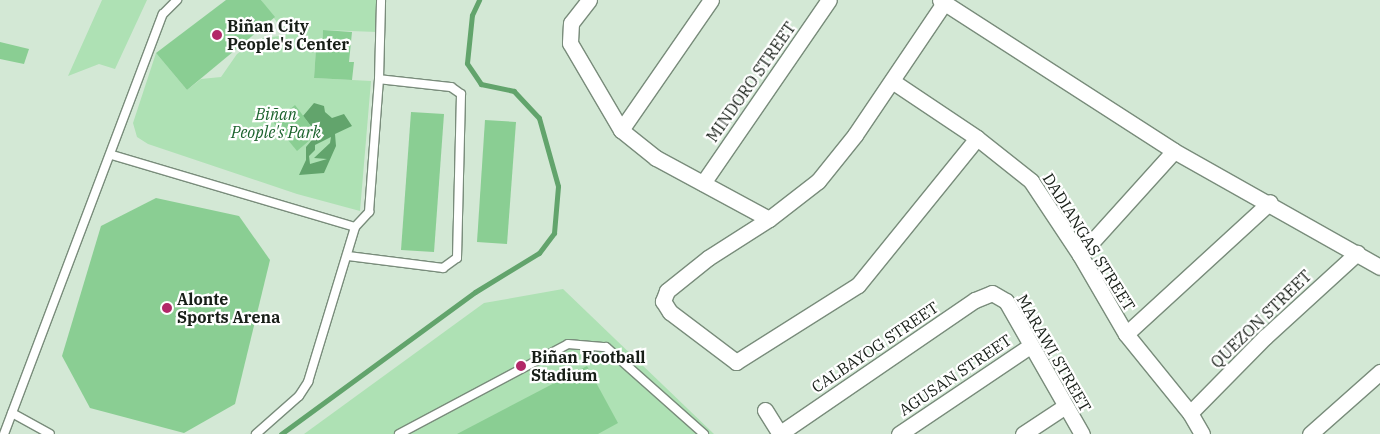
<!DOCTYPE html>
<html>
<head>
<meta charset="utf-8">
<style>
	body { margin:0 }
	#map { position:relative; width:1380px; height:434px; overflow:hidden; background:#d3e8d5; font-family:"IBM Plex Serif",serif }
	div>[style] { position:absolute }
	[style*='--x'] { left:calc(var(--x)*1px); top:calc(var(--y)*1px); width:calc(var(--w)*1px); rotate:calc(var(--a)*1deg) }
	.green>* { inset:0; background:#aee1b4 }
	.water>* { inset:0; background:#62a46c }
	.stream>* { height:5px; margin:-2.5px; padding:0 2.5px; transform-origin:2.5px; border-radius:2.5px; background:#62a46c }
	.building>* { inset:0; background:#8ace93 }
	.roads { filter:drop-shadow(1px 0 #798c7b) drop-shadow(-1px 0 #798c7b) drop-shadow(0 1px #798c7b) drop-shadow(0 -1px #798c7b) }
	.service>* { height:8px; margin:-4px; padding:0 4px; transform-origin:4px; border-radius:4px; background:#fff }
	.minor>* { height:15px; margin:-7.5px; padding:0 7.5px; transform-origin:7.5px; border-radius:7.5px; background:#fff }
	.dots>* { width:14px; height:14px; translate:-50% -50%; box-sizing:border-box; border:2px solid #fff; border-radius:50% }
	span { translate:-50% -50%; white-space:nowrap; text-align:center; line-height:1.15; -webkit-text-stroke:4.5px #fff; paint-order:stroke }
	.poi-label { font-size:16px; color:#171e17; font-weight:700 }
	.left { translate:0 -50%; text-align:left }
	.street-label { font-size:16px; color:#171e17 }
	.park-label { font-size:16px; color:#1c632d; font-style:italic }
</style>
</head>
<body>
<div id="map">
	<div class="green">
		<div style="clip-path:polygon(102px 0,147px 0,115px 69px,99px 64px,68px 76px)"></div>
		<div style="clip-path:polygon(261px 0,377px 0,377px 32px,323px 30px,322px 49px,316px 48px,314px 78px,371px 81px,360px 211px,297px 194px,148px 144px,137px 137px,133px 123px,156px 53px,187px 90px,201px 79px,221px 77px,237px 54px,258px 39px,286px 35px)"></div>
		<div style="clip-path:polygon(563px 289px,714px 434px,304px 434px,484px 303px)"></div>
	</div>
	<div class="water">
		<div style="clip-path:polygon(evenodd,314px 103px,324px 106px,325px 112px,332px 118px,344px 114px,352px 126px,335px 134px,336px 146px,324px 173px,299px 175px,306px 160px,306px 147px,317px 134px,303px 116px,314px 103px,331px 137px,330px 143px,314px 158px,327px 159px,310px 164px,309px 156px,315px 150px,315px 145px,331px 137px)"></div>
	</div>
	<div class="stream">
		<div style="--x:281;--y:434;--w:240;--a:-36.2"></div>
		<div style="--x:475;--y:292;--w:75;--a:-31.4"></div>
		<div style="--x:539;--y:253;--w:25;--a:-53"></div>
		<div style="--x:554;--y:233;--w:47;--a:-85.1"></div>
		<div style="--x:558;--y:186;--w:71;--a:-105.6"></div>
		<div style="--x:539;--y:118;--w:37;--a:-133"></div>
		<div style="--x:514;--y:91;--w:34;--a:-168"></div>
		<div style="--x:481;--y:84;--w:25;--a:-124"></div>
		<div style="--x:467;--y:63;--w:48;--a:-84.1"></div>
		<div style="--x:472;--y:15;--w:17;--a:-65"></div>
	</div>
	<div class="building">
		<div style="clip-path:polygon(226px 0,261px 0,275px 17px,187px 90px,156px 53px)"></div>
		<div style="clip-path:polygon(323px 30px,352px 32px,349px 62px,354px 62px,352px 80px,314px 78px,316px 48px,322px 49px)"></div>
		<div style="clip-path:polygon(0 42px,29px 49px,24px 64px,0 59px)"></div>
		<div style="clip-path:polygon(295px 105px,317px 134px,297px 151px,274px 123px)"></div>
		<div style="clip-path:polygon(411px 112px,444px 114px,434px 252px,401px 250px)"></div>
		<div style="clip-path:polygon(485px 120px,516px 122px,507px 244px,477px 242px)"></div>
		<div style="clip-path:polygon(156px 198px,239px 216px,270px 260px,235px 404px,184px 433px,90px 408px,62px 356px,101px 226px)"></div>
		<div style="clip-path:polygon(587px 366px,618px 423px,598px 434px,457px 434px)"></div>
	</div>
	<div class="roads">
		<div class="service">
			<div style="--x:112;--y:155;--w:253;--a:16.5"></div>
			<div style="--x:348;--y:256;--w:96;--a:7.2"></div>
			<div style="--x:443;--y:268;--w:17;--a:-36"></div>
			<div style="--x:457;--y:258;--w:164;--a:-88.6"></div>
			<div style="--x:461;--y:94;--w:12;--a:-145"></div>
			<div style="--x:451;--y:87;--w:72;--a:-173.7"></div>
			<div style="--x:12;--y:413;--w:43;--a:28.9"></div>
			<div style="--x:4;--y:434;--w:449;--a:-69.3"></div>
			<div style="--x:163;--y:14;--w:20;--a:-45"></div>
			<div style="--x:256;--y:434;--w:57;--a:-41.5"></div>
			<div style="--x:299;--y:396;--w:17;--a:-57"></div>
			<div style="--x:308;--y:382;--w:162;--a:-73.1"></div>
			<div style="--x:355;--y:227;--w:21;--a:-47"></div>
			<div style="--x:369;--y:212;--w:133;--a:-85.7"></div>
			<div style="--x:379;--y:79;--w:79;--a:-88.5"></div>
			<div style="--x:399;--y:434;--w:191;--a:-28"></div>
			<div style="--x:568;--y:344;--w:38;--a:5"></div>
			<div style="--x:606;--y:347;--w:131;--a:41.6"></div>
		</div>
		<div class="minor">
			<div style="--x:589;--y:0;--w:29;--a:128"></div>
			<div style="--x:571;--y:23;--w:20;--a:93"></div>
			<div style="--x:570;--y:43;--w:101;--a:59.6"></div>
			<div style="--x:621;--y:130;--w:45;--a:38.7"></div>
			<div style="--x:656;--y:158;--w:128;--a:28.4"></div>
			<div style="--x:940;--y:0;--w:278;--a:32.8"></div>
			<div style="--x:1174;--y:151;--w:236;--a:29.4"></div>
			<div style="--x:944;--y:3;--w:159;--a:124"></div>
			<div style="--x:855;--y:135;--w:59;--a:128.8"></div>
			<div style="--x:818;--y:181;--w:62;--a:142.2"></div>
			<div style="--x:769;--y:219;--w:72;--a:147.4"></div>
			<div style="--x:708;--y:258;--w:53;--a:141.2"></div>
			<div style="--x:667;--y:291;--w:11;--a:112"></div>
			<div style="--x:663;--y:301;--w:13;--a:58"></div>
			<div style="--x:670;--y:312;--w:83;--a:37.1"></div>
			<div style="--x:736;--y:362;--w:144;--a:-32.3"></div>
			<div style="--x:858;--y:285;--w:189;--a:-51"></div>
			<div style="--x:892;--y:81;--w:102;--a:33.8"></div>
			<div style="--x:977;--y:138;--w:69;--a:38.5"></div>
			<div style="--x:1031;--y:181;--w:89;--a:56.5"></div>
			<div style="--x:1080;--y:255;--w:91;--a:59.8"></div>
			<div style="--x:1126;--y:334;--w:102;--a:51"></div>
			<div style="--x:1190;--y:413;--w:24;--a:60"></div>
			<div style="--x:621;--y:130;--w:158;--a:-55.3"></div>
			<div style="--x:703;--y:183;--w:222;--a:-55.5"></div>
			<div style="--x:1080;--y:255;--w:140;--a:-47.9"></div>
			<div style="--x:1126;--y:334;--w:195;--a:-42.5"></div>
			<div style="--x:765;--y:410;--w:28;--a:58"></div>
			<div style="--x:1190;--y:413;--w:107;--a:-45.4"></div>
			<div style="--x:1265;--y:337;--w:125;--a:-42.4"></div>
			<div style="--x:779;--y:434;--w:237;--a:-34.4"></div>
			<div style="--x:975;--y:300;--w:18;--a:-22"></div>
			<div style="--x:992;--y:293;--w:16;--a:30"></div>
			<div style="--x:1006;--y:301;--w:153;--a:60.3"></div>
			<div style="--x:899;--y:434;--w:158;--a:-33.9"></div>
			<div style="--x:1023;--y:434;--w:49;--a:-33.4"></div>
			<div style="--x:1310;--y:434;--w:94;--a:-41.5"></div>
		</div>
	</div>
	<div class="dots">
		<div style="left:217px;top:35px;background:#b22868"></div>
		<div style="left:167px;top:308px;background:#b22868"></div>
		<div style="left:521px;top:366px;background:#b22868"></div>
	</div>
	<div class="poi-label">
		<span class="left" style="left:227px;top:35px">Biñan City<br>People's Center</span>
		<span class="left" style="left:177px;top:308px">Alonte<br>Sports Arena</span>
		<span class="left" style="left:531px;top:366px">Biñan Football<br>Stadium</span>
	</div>
	<div class="street-label">
		<span style="left:751px;top:82px;rotate:-55deg">MINDORO STREET</span>
		<span style="left:1089px;top:242px;rotate:58deg">DADIANGAS STREET</span>
		<span style="left:1261px;top:319px;rotate:-44deg">QUEZON STREET</span>
		<span style="left:875px;top:347px;rotate:-34deg">CALBAYOG STREET</span>
		<span style="left:1054px;top:353px;rotate:60deg">MARAWI STREET</span>
		<span style="left:955px;top:375px;rotate:-34deg">AGUSAN STREET</span>
	</div>
	<div class="park-label">
		<span style="left:276px;top:123px">Biñan<br>People's Park</span>
	</div>
</div>
</body>
</html>
